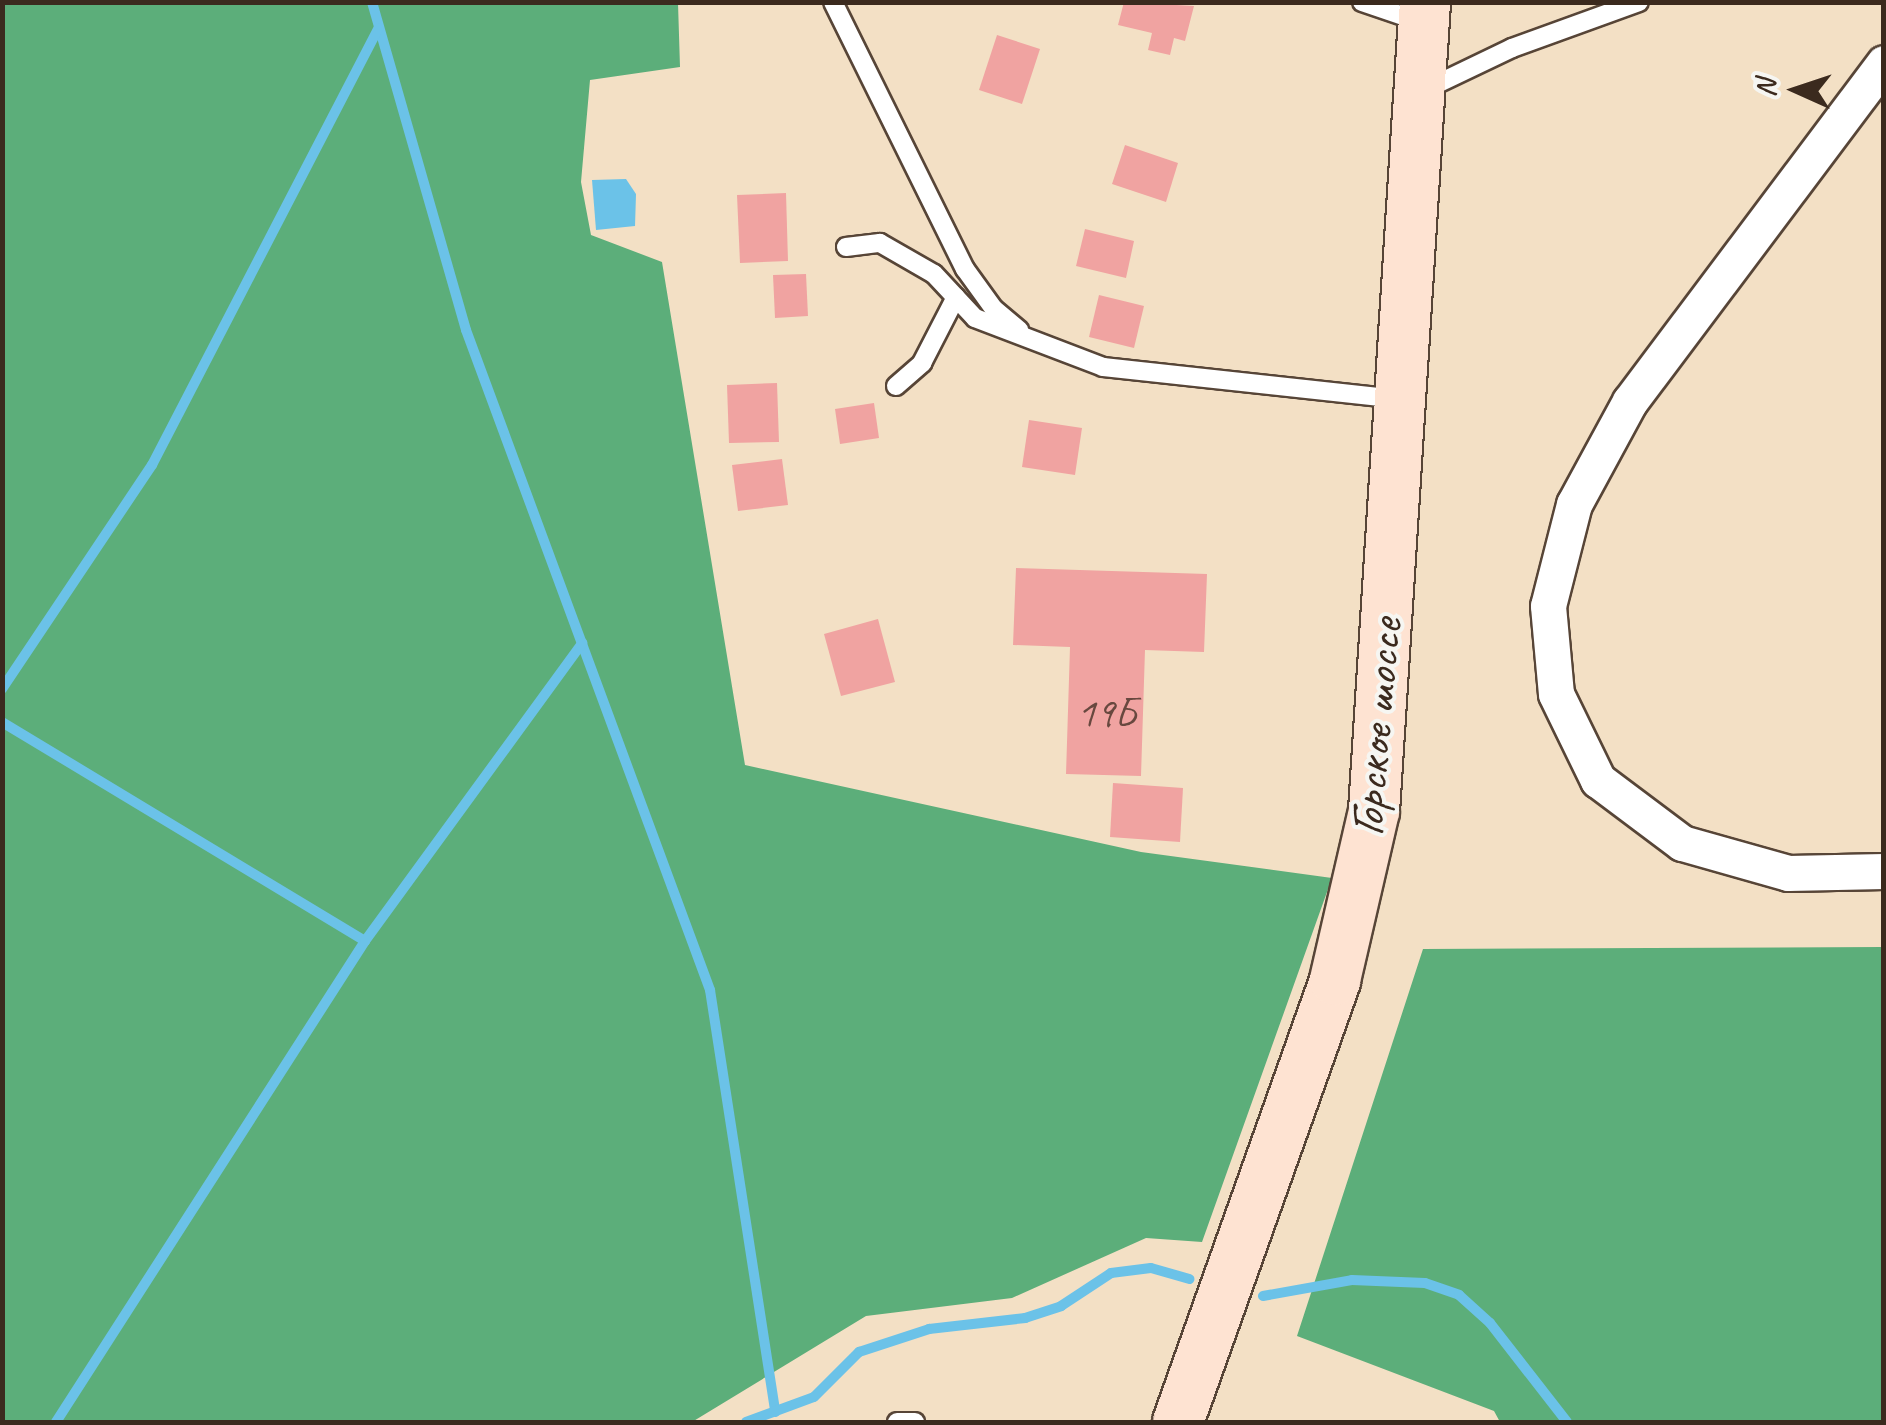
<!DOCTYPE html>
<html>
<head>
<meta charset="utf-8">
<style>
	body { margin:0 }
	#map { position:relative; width:1886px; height:1425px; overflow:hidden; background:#f3e0c5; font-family:Caveat,sans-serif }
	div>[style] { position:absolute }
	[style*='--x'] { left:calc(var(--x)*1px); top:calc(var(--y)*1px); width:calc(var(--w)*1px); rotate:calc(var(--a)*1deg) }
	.forest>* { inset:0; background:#5cae7a }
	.water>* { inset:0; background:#6bc2e8 }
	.stream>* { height:10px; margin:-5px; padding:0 5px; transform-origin:5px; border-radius:5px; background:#6bc2e8 }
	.building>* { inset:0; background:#f0a3a1 }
	.roads { filter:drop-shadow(2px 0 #574537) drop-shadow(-2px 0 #574537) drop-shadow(0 2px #574537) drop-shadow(0 -2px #574537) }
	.service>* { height:18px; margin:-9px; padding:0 9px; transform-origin:9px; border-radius:9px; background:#fff }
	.minor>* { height:35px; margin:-17.5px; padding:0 17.5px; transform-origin:17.5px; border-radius:17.5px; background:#fff }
	.secondary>* { height:50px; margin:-25px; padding:0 25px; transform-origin:25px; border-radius:25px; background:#fee3d2 }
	span { translate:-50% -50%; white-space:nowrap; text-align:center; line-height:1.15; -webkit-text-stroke:8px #f6f6f2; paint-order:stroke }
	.number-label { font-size:42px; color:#68483f }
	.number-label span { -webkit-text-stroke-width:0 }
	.street-label { font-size:48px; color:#3b2a1e }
	.frame { position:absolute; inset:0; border:5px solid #3b2a1e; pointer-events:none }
	.north { position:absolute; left:1746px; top:40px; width:100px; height:100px; -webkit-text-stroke:8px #f6f6f2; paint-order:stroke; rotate:273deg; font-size:28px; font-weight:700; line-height:40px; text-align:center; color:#3b2a1e }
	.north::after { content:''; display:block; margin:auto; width:35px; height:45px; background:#3b2a1e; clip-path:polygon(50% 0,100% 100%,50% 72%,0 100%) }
</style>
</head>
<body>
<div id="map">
	<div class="forest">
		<div style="clip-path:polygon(3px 2px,678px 3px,680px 67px,590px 80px,581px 182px,591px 235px,662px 262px,745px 765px,1141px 852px,1332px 878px,1202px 1242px,1146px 1238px,1012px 1298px,866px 1316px,692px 1422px,3px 1422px)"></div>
		<div style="clip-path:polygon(1883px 947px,1883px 1422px,1500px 1422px,1494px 1411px,1297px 1336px,1423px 949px)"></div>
	</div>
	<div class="water">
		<div style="clip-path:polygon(626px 179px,636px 194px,635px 226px,596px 230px,592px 180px)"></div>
	</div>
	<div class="stream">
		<div style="--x:372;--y:2;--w:341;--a:74"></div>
		<div style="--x:466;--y:330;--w:704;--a:69.71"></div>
		<div style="--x:710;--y:990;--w:427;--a:81.2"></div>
		<div style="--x:2;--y:689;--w:270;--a:-56.2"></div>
		<div style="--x:152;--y:465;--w:492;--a:-62.6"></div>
		<div style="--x:2;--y:722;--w:424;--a:31.1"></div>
		<div style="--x:1263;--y:1296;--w:90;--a:-10.2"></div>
		<div style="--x:1352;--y:1280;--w:73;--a:2.4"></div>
		<div style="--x:1425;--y:1283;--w:36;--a:19"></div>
		<div style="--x:1459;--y:1295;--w:42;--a:42.1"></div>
		<div style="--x:1490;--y:1323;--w:125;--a:52.1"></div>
		<div style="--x:56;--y:1422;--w:572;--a:-57.28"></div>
		<div style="--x:365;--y:941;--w:369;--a:-53.9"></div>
		<div style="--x:746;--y:1422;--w:72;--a:-20.2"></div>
		<div style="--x:814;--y:1397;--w:64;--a:-45"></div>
		<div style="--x:859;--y:1352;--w:74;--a:-18.2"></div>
		<div style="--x:929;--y:1329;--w:97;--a:-6.5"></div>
		<div style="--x:1025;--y:1318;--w:38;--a:-18"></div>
		<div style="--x:1061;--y:1306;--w:60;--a:-33.4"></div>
		<div style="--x:1111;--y:1273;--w:40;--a:-7.1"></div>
		<div style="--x:1151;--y:1268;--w:40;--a:16"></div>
	</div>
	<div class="building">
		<div style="clip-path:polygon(1124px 2px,1194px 6px,1185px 41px,1174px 38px,1170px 55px,1148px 50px,1152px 33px,1118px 25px)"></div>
		<div style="clip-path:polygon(997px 35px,1040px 49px,1022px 104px,979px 90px)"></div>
		<div style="clip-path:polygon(1125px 145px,1178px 163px,1166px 202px,1112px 184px)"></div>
		<div style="clip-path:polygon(786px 193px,788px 261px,740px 263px,737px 195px)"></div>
		<div style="clip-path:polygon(1085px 229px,1134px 241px,1126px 278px,1076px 266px)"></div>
		<div style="clip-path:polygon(806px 274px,808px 316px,775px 318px,773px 275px)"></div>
		<div style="clip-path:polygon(1099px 295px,1144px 306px,1134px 348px,1089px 337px)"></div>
		<div style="clip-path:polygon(777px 383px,779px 442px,729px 443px,727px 385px)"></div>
		<div style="clip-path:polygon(874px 403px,879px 438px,840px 444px,835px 409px)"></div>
		<div style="clip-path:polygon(1029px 420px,1082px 428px,1075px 475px,1022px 467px)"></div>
		<div style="clip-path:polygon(782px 459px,788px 505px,738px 511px,732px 465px)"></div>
		<div style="clip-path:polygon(1016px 568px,1207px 574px,1204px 652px,1145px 650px,1141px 776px,1066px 774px,1070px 647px,1013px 645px)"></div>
		<div style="clip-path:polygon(878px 619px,895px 682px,841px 696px,824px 634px)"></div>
		<div style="clip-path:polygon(1113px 783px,1183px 788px,1180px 842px,1110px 837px)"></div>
	</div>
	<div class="roads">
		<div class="service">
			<div style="--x:833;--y:2;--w:298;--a:63.7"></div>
			<div style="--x:965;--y:269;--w:49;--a:54.1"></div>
			<div style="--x:994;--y:309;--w:33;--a:40"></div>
			<div style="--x:1362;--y:2;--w:59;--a:18.7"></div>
			<div style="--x:1429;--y:95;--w:14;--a:-54"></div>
			<div style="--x:1437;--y:84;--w:83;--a:-25.6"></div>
			<div style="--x:1512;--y:48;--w:135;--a:-19.9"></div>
			<div style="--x:846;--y:247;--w:34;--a:-7"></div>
			<div style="--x:880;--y:243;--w:62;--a:29.9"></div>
			<div style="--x:934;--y:274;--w:60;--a:47"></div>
			<div style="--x:975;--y:318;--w:137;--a:20.9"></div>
			<div style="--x:1103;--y:367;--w:298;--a:6.2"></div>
			<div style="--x:896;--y:386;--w:35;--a:-41"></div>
			<div style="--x:922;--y:363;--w:74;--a:-62.7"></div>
			<div style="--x:897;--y:1422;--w:18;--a:0"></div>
		</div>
		<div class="minor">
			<div style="--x:1884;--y:63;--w:423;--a:126.9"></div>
			<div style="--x:1630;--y:401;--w:117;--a:118.5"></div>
			<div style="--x:1574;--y:504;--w:105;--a:104.3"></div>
			<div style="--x:1548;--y:606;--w:88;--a:84.8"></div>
			<div style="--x:1556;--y:694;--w:96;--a:64"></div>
			<div style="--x:1598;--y:780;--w:105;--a:36.9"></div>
			<div style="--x:1682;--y:843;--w:110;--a:15.8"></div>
			<div style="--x:1788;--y:873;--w:96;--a:-1.2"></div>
		</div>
		<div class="secondary">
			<div style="--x:1178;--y:1422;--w:469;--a:-70.4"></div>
			<div style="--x:1335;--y:980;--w:173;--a:-77"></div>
			<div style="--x:1374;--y:811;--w:811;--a:-86.39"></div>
		</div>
	</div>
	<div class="number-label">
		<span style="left:1106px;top:713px">19Б</span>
	</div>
	<div class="street-label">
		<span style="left:1376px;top:727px;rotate:-85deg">Горское шоссе</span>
	</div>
	<div class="frame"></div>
	<div class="north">N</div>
</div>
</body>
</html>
